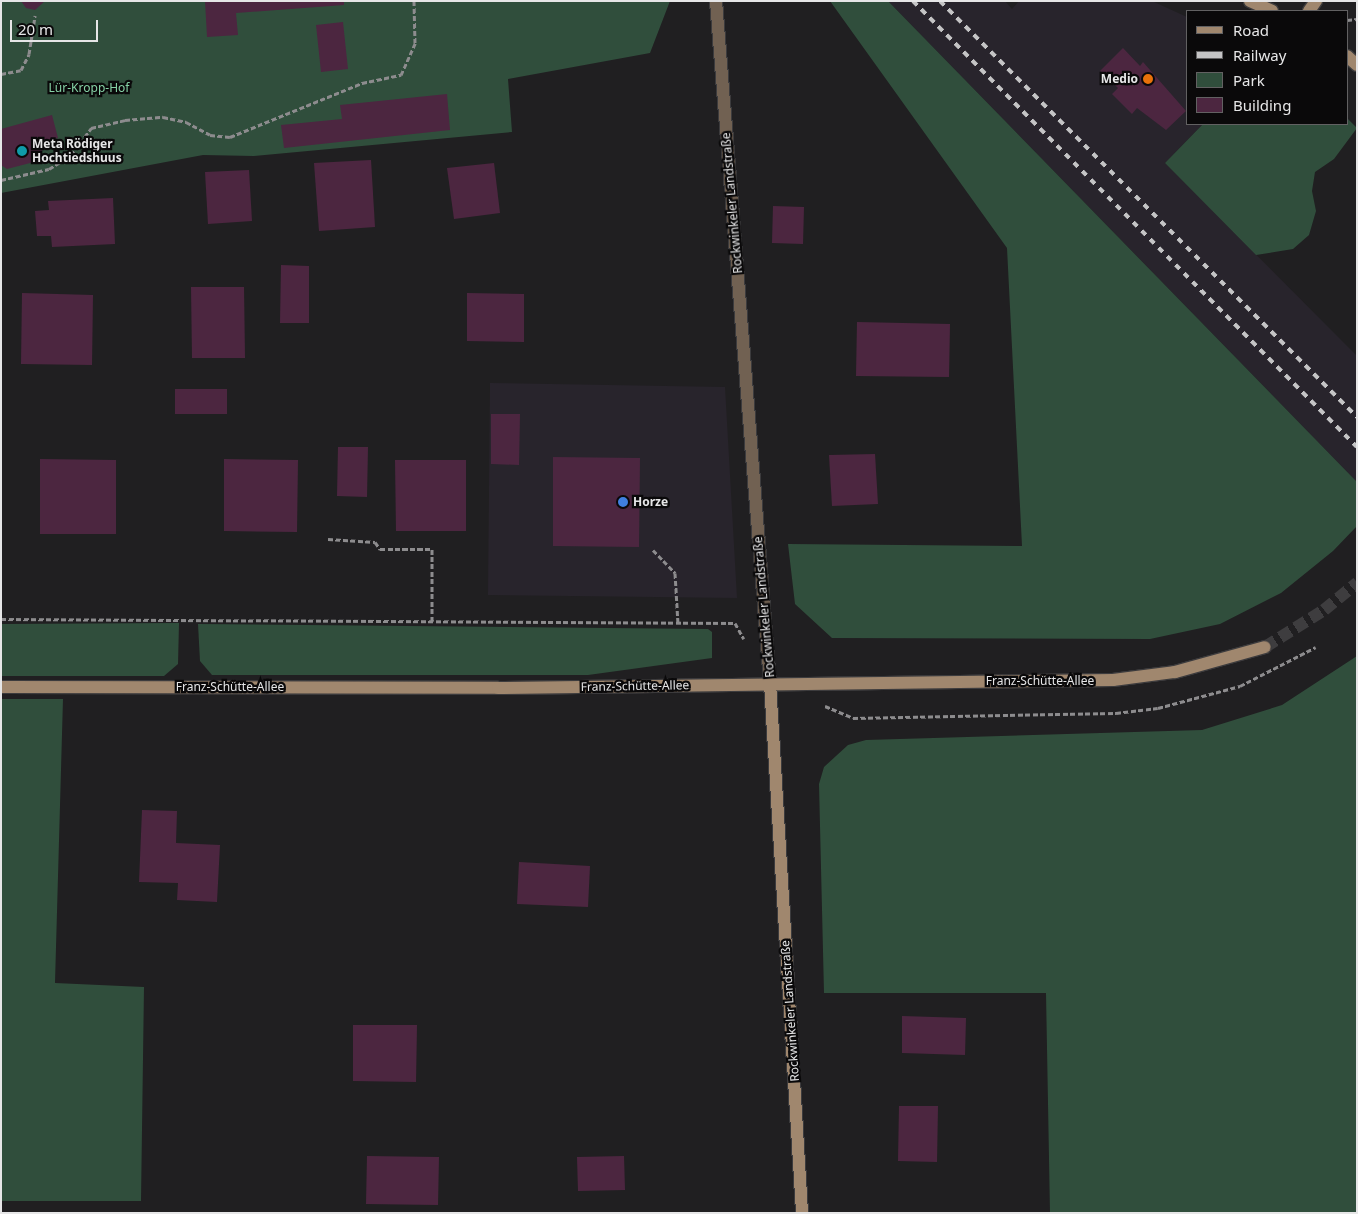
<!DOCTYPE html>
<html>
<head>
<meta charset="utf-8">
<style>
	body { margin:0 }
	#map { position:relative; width:1358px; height:1214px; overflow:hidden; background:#201f21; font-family:"Noto Sans",sans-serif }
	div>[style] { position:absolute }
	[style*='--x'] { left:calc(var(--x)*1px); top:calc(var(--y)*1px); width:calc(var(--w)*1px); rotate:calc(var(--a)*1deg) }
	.built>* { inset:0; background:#28242c }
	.green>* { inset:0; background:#304e3c }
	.building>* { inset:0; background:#4c2640 }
	.secondary-tunnel>* { height:12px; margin-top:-6px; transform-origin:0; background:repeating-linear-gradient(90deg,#3e3d3f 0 12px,transparent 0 18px) }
	.path>* { height:3px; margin-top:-1.5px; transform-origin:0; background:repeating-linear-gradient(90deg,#8d8c8e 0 5px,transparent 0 7.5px) }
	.roads { filter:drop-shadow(1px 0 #3c3b3d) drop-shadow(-1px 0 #3c3b3d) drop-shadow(0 1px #3c3b3d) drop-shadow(0 -1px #3c3b3d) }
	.street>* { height:12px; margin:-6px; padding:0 6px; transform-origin:6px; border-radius:6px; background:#716152 }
	.secondary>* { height:12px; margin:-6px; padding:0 6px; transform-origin:6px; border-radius:6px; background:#a0876e }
	.rail>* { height:4px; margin-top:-2px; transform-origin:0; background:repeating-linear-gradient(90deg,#c4c4c5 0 6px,transparent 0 12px) }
	.dots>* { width:14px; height:14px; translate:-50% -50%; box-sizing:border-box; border:2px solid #0a090a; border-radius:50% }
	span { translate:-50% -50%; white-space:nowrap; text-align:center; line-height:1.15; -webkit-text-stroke:4.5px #0a090a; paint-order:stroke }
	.poi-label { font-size:12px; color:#e6e6e7; font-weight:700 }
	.right { translate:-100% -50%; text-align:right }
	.left { translate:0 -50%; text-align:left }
	.park-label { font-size:12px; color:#86d2a6 }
	.street-label { font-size:12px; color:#e6e6e7 }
	.frame { position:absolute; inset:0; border:2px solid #e6e6e7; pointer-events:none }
	.legend { position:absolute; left:1186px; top:10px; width:162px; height:115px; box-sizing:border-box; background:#0a090a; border:1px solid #626162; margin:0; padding:6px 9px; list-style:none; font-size:15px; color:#e6e6e7 }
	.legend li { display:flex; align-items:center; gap:10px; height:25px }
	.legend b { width:25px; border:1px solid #626162 }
	.scale { position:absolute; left:10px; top:20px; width:88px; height:22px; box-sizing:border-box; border:2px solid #e6e6e7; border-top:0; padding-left:6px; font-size:15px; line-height:18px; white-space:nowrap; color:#e6e6e7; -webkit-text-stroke:4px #0a090a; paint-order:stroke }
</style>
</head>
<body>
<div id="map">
	<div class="built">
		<div style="clip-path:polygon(888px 1px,1005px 1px,1012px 9px,1019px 1px,1152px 1px,1187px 17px,1187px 124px,1203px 124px,1165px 163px,1357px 356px,1357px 482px)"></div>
		<div style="clip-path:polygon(490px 383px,725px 387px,737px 598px,488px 595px)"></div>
	</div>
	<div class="green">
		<div style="clip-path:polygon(1px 1px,670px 1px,650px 53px,508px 79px,512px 132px,254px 156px,203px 155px,1px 193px)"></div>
		<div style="clip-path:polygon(830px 1px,888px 1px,1357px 482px,1357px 526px,1333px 551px,1281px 593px,1220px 624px,1150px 639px,832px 638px,795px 604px,788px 544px,1022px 546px,1007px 248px)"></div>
		<div style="clip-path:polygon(1347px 118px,1357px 128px,1334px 159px,1315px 172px,1312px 191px,1316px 211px,1309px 235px,1293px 249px,1256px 255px,1165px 163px,1203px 124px,1347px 124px)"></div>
		<div style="clip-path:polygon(179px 623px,178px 664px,164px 676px,1px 676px,1px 624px)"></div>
		<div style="clip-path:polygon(198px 624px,708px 629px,712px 632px,712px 658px,588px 675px,212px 675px,200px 661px)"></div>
		<div style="clip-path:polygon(1357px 656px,1357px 1213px,1050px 1213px,1046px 993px,824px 993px,819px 784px,824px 767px,848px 745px,866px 740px,1202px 730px,1282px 705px)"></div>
		<div style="clip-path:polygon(63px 699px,55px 983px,144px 987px,141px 1201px,1px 1201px,1px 699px)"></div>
	</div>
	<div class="building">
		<div style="clip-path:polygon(21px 1px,45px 1px,35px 10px,26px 8px)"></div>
		<div style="clip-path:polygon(205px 1px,344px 1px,344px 5px,236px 13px,238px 35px,207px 37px)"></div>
		<div style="clip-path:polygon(343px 22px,348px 69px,321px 72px,316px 25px)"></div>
		<div style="clip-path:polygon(1123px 48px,1140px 66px,1143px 62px,1186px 111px,1166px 130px,1137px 108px,1132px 114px,1112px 94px,1118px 88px,1100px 71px)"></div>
		<div style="clip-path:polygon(447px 94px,450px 130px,284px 148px,281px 125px,342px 119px,340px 105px)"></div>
		<div style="clip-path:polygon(52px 115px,58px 138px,49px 141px,34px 162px,7px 169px,1px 165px,1px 129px)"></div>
		<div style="clip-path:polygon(371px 160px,375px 227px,319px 231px,314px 163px)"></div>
		<div style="clip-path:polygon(494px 163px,500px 213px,454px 219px,447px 168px)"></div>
		<div style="clip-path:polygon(249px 170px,252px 221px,208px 224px,205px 172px)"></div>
		<div style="clip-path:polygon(113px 198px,115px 244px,52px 247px,51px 236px,37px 236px,35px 211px,49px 210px,48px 201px)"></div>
		<div style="clip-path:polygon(773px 206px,804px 207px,803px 244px,772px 243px)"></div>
		<div style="clip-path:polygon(281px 265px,309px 266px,309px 323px,280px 323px)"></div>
		<div style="clip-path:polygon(191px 287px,244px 287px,245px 358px,192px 358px)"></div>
		<div style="clip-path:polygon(22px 293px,93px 295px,92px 365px,21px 364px)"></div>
		<div style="clip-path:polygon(467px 293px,524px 294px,524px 342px,467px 341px)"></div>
		<div style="clip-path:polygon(857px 322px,950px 324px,949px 377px,856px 376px)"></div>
		<div style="clip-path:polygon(175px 389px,227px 389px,227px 414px,175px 414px)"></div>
		<div style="clip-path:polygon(491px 414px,520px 414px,519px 465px,491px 464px)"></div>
		<div style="clip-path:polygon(338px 447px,368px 447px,367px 497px,337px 496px)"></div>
		<div style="clip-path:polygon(875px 454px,878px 504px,832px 506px,829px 455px)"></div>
		<div style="clip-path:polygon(553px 457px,640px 458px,639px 547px,553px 546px)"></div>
		<div style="clip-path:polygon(40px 459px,116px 460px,116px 534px,40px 534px)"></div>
		<div style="clip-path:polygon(224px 459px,298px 460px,297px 532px,224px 531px)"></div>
		<div style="clip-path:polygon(395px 460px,466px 460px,466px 531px,396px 531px)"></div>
		<div style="clip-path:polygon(142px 810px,177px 811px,176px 843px,220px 845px,217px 902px,177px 900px,178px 883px,139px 882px)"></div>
		<div style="clip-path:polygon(519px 862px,590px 866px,588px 907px,517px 904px)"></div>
		<div style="clip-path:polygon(902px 1016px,966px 1018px,965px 1055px,902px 1053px)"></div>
		<div style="clip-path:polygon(353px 1025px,417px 1025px,416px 1082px,353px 1081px)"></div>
		<div style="clip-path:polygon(899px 1106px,938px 1106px,937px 1162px,898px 1161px)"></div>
		<div style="clip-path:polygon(367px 1156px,439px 1157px,438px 1205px,366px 1204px)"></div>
		<div style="clip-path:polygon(624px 1156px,625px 1190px,578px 1191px,577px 1157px)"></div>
	</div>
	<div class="secondary-tunnel">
		<div style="--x:1265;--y:647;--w:70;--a:-32.1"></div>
		<div style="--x:1324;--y:610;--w:43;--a:-39.3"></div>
	</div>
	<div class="path">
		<div style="--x:1347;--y:20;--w:10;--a:-6"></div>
		<div style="--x:1;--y:74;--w:20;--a:-11"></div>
		<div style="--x:21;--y:70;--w:18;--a:-63"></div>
		<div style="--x:29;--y:54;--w:39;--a:-81"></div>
		<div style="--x:1;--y:180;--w:49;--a:-12.9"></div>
		<div style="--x:49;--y:169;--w:26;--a:-32"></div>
		<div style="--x:71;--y:155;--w:34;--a:-53"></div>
		<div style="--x:91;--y:128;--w:35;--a:-13"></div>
		<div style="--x:125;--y:120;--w:38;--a:-5"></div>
		<div style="--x:163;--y:117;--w:24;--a:12"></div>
		<div style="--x:186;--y:122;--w:27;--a:28"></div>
		<div style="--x:210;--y:135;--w:20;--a:6"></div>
		<div style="--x:230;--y:137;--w:143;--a:-22.2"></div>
		<div style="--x:362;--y:83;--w:40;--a:-12"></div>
		<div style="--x:401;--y:75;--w:35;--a:-66"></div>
		<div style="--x:415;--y:43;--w:42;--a:-91.4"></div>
		<div style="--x:328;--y:539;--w:47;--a:3.7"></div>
		<div style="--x:375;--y:542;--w:9;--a:54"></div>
		<div style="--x:380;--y:549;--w:52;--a:0"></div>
		<div style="--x:432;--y:549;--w:74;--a:90"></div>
		<div style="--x:653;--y:550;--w:32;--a:46"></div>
		<div style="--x:675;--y:573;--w:51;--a:86.6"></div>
		<div style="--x:1;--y:619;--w:734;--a:0.31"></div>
		<div style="--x:735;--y:623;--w:18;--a:61"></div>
		<div style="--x:825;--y:706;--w:30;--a:23"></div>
		<div style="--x:853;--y:718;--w:263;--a:-1.1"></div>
		<div style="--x:1116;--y:713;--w:42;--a:-6.8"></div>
		<div style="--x:1158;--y:708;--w:85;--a:-15"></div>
		<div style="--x:1240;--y:686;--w:85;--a:-27.2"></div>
	</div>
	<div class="roads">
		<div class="street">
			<div style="--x:716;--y:1;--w:684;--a:85.47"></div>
		</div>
		<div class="secondary">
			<div style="--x:1250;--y:1;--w:24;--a:24"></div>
			<div style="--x:1309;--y:11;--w:12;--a:-55"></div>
			<div style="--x:1347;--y:56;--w:13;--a:42"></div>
			<div style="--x:770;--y:683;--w:531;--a:86.54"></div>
			<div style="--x:1;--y:687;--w:497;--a:0.1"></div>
			<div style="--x:498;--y:688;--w:615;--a:-0.75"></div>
			<div style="--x:1113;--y:680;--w:63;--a:-7.4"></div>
			<div style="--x:1175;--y:672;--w:93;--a:-15.5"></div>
		</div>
	</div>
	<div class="rail">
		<div style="--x:913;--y:1;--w:629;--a:45.13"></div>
		<div style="--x:940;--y:1;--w:589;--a:44.93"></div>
	</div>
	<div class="dots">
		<div style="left:1148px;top:79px;background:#e8710a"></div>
		<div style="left:22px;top:151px;background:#0f9aa8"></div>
		<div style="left:623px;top:502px;background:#3f7fe0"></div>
	</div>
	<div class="poi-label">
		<span class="right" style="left:1138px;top:79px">Medio</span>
		<span class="left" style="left:32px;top:151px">Meta Rödiger<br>Hochtiedshuus</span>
		<span class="left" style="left:633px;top:502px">Horze</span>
	</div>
	<div class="park-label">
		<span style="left:89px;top:88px">Lür-Kropp-Hof</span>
	</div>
	<div class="street-label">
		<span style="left:732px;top:203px;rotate:-95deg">Rockwinkeler Landstraße</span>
		<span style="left:764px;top:607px;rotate:-95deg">Rockwinkeler Landstraße</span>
		<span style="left:1040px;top:681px">Franz-Schütte-Allee</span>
		<span style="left:635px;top:686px;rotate:-1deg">Franz-Schütte-Allee</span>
		<span style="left:230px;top:687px">Franz-Schütte-Allee</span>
		<span style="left:790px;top:1011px;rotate:-94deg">Rockwinkeler Landstraße</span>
	</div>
	<div class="frame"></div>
	<ul class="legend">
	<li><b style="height:6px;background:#a0876e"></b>Road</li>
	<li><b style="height:6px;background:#c4c4c5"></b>Railway</li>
	<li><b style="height:14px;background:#304e3c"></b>Park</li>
	<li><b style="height:14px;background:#4c2640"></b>Building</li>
	</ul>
	<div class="scale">20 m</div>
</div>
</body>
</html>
